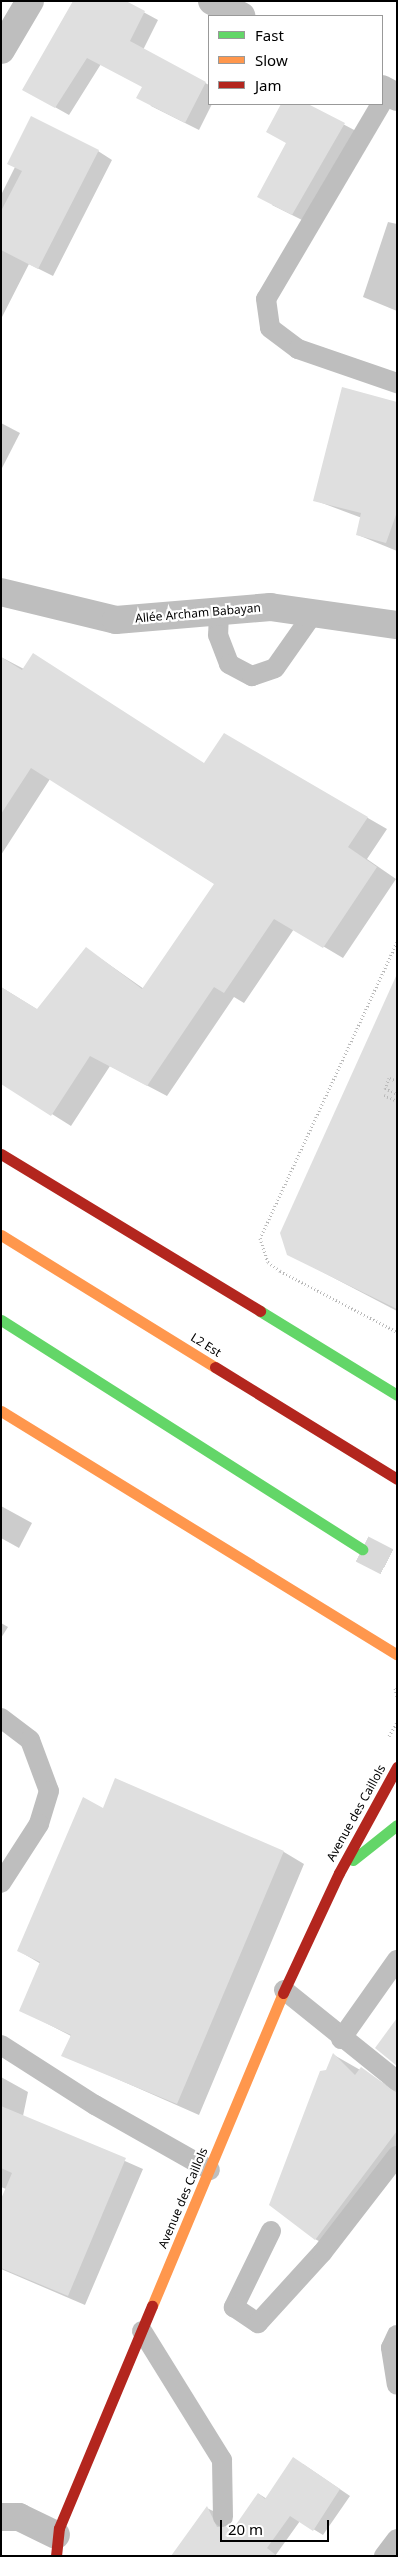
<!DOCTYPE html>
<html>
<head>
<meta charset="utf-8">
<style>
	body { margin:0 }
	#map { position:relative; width:398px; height:2557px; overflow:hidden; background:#fff; font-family:"Noto Sans",sans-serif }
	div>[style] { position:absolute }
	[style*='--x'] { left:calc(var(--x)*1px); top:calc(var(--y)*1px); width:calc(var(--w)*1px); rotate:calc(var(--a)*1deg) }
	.shadow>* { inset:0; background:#0003 }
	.building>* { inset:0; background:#dfdfdf }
	.highway-tunnel>* { height:28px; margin-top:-14px; transform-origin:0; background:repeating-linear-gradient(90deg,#d9d9d9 0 28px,transparent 0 42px) }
	.path>* { height:3px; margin-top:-1.5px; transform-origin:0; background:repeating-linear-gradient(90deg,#b9b9b9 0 1px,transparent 0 3.5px) }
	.lane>* { height:20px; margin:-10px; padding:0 10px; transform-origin:10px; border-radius:10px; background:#bebebe }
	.street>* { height:28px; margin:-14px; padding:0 14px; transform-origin:14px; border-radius:14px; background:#bebebe }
	.fast>* { height:11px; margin:-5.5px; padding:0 5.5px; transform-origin:5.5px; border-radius:5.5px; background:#63d668 }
	.slow>* { height:11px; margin:-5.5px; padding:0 5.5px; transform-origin:5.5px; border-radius:5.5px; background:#ff974d }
	.jam>* { height:11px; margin:-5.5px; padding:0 5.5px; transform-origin:5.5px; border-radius:5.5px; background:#b3261e }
	span { translate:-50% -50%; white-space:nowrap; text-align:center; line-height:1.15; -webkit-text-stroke:4.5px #fff; paint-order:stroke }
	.street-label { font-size:12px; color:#000 }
	.frame { position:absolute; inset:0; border:2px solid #000; pointer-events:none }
	.legend { position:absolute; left:208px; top:15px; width:175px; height:90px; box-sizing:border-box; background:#fff; border:1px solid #999; margin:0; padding:6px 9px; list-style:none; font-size:15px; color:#000 }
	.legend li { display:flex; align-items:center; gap:10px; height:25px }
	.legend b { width:25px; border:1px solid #999 }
	.scale { position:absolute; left:220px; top:2520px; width:109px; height:22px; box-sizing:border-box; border:2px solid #000; border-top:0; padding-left:6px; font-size:15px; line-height:18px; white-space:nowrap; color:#000; -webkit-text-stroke:4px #fff; paint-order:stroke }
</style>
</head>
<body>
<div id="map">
	<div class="shadow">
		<div style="clip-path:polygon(123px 1px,158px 20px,143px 50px,209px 85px,212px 104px,199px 130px,151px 106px,144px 87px,101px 64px,69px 115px,37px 97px)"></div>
		<div style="clip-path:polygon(282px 104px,305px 104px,358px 132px,306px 222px,272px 205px,287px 143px,268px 132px)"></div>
		<div style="clip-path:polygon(98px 151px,112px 160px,53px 276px,29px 264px,1px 319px,1px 195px,15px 167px)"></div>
		<div style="clip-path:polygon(388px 222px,397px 224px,397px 311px,363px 297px)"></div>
		<div style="clip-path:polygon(397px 403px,397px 551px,358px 535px,362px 518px,314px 500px)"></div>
		<div style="clip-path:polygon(1px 423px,20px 433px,1px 470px)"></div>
		<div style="clip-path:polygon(1px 657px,205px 764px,224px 735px,387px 829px,367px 859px,396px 879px,343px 958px,294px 929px,244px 1003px,234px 997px,167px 1096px,110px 1066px,71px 1126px,1px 1082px,1px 987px,38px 1010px,87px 949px,144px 989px,215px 884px,50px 779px,1px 855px)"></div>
		<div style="clip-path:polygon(397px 977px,397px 1311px,288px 1254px)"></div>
		<div style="clip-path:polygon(1px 1506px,32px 1523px,19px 1548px,1px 1538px)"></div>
		<div style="clip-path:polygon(1px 1623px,8px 1627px,1px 1638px)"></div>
		<div style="clip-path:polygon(104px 1809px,284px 1852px,304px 1864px,199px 2115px,63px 2055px,71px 2036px,21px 2010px,41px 1964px,19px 1951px)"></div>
		<div style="clip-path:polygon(334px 2055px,397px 2091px,397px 2167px,333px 2249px,315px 2239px,327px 2071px)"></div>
		<div style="clip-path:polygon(1px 2077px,28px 2092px,23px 2116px,143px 2169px,85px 2305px,1px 2269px,1px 2202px,6px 2189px,1px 2187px)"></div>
		<div style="clip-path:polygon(303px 2464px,350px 2496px,323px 2535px,300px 2521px,275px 2556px,172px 2556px,207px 2508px,217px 2513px,224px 2528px,236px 2527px,259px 2494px,267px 2499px)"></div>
	</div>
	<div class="building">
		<div style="clip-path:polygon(73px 1px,126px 1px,145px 11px,130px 41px,206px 82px,185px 123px,136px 98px,142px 87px,87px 58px,55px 108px,22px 90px)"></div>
		<div style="clip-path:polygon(281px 104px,308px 104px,345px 123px,292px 215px,257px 197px,286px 143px,266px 132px)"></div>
		<div style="clip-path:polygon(31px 116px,99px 150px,38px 269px,1px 250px,1px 211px,22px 171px,7px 164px)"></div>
		<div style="clip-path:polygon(342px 387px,397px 402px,397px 512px,386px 543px,356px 535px,361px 513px,313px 501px)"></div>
		<div style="clip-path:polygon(33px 653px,204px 763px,224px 733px,368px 817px,348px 847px,377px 867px,323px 948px,274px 919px,224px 993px,214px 987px,147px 1086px,90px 1056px,51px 1116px,1px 1084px,1px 987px,37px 1009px,86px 947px,142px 989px,214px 884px,31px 768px,1px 814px,1px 657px,22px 670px)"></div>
		<div style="clip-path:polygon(397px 974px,397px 1309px,287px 1255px,280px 1233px)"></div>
		<div style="clip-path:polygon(115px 1778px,284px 1851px,177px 2104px,61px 2056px,71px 2035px,19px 2011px,40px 1962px,17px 1951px,83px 1797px,103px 1808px)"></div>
		<div style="clip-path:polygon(397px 2018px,397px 2066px,375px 2048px)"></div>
		<div style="clip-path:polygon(333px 2053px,355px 2075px,361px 2067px,397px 2093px,397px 2131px,315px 2240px,269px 2205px,320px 2071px,326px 2070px)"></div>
		<div style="clip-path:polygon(1px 2106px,126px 2158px,68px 2296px,1px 2268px,1px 2199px,12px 2173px,1px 2168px)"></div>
		<div style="clip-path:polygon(293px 2457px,340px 2489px,313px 2531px,290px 2516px,267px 2548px,277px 2556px,171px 2556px,207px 2506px,217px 2527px,235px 2526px,258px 2493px,265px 2499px)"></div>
	</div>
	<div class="highway-tunnel">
		<div style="--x:362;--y:1549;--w:39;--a:27"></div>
	</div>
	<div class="path">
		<div style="--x:397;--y:942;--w:326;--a:114.8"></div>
		<div style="--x:260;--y:1238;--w:25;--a:72"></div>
		<div style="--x:268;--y:1262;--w:15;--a:37"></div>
		<div style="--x:280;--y:1271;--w:132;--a:27.5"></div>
		<div style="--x:397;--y:1081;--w:9;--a:-159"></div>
		<div style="--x:389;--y:1078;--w:11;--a:112"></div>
		<div style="--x:385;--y:1088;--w:13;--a:27"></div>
		<div style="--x:384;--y:1095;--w:14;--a:25"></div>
		<div style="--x:395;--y:1688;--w:9;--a:77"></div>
		<div style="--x:389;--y:1736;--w:16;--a:-60"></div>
	</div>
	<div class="lane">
		<div style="--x:381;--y:104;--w:226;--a:120.5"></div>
		<div style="--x:266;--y:299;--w:29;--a:82"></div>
		<div style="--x:270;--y:328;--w:35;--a:37"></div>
		<div style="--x:298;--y:349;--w:105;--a:19"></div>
		<div style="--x:219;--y:610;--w:25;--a:92"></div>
		<div style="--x:218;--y:635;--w:31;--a:69"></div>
		<div style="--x:229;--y:664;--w:26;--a:28"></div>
		<div style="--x:252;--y:676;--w:24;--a:-19"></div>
		<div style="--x:275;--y:668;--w:70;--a:-54.9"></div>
		<div style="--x:1;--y:1718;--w:36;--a:37"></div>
		<div style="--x:30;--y:1740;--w:54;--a:69.6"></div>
		<div style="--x:49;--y:1791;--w:34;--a:107"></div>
		<div style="--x:39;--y:1824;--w:70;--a:122.8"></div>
		<div style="--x:284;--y:1990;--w:145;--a:38.8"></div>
		<div style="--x:341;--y:2039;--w:97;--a:-54.7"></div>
		<div style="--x:1;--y:2045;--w:112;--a:32.6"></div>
		<div style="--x:95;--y:2105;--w:132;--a:29.5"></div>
		<div style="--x:271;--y:2231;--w:85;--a:116"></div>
		<div style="--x:234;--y:2307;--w:29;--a:34"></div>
		<div style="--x:258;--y:2323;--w:95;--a:-47.6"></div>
		<div style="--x:322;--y:2253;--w:123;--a:-52.3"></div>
		<div style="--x:142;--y:2331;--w:152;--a:58.2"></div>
		<div style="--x:222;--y:2460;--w:57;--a:89"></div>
		<div style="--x:397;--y:2335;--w:14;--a:115"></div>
		<div style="--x:391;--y:2348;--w:37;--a:81"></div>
		<div style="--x:384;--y:2556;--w:21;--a:-53"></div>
	</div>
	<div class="street">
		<div style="--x:212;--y:1;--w:33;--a:27"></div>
		<div style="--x:1;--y:50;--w:57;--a:-59.4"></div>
		<div style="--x:382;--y:89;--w:17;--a:28"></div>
		<div style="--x:1;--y:592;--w:118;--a:13.7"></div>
		<div style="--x:116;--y:620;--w:155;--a:-4.8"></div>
		<div style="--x:270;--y:607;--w:128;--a:8.1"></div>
		<div style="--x:1;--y:2517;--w:18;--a:0"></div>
		<div style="--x:19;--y:2517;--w:41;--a:25.9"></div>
	</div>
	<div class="fast">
		<div style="--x:260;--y:1311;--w:161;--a:31.5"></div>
		<div style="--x:1;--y:1320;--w:428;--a:32.4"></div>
		<div style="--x:353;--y:1860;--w:56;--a:-38.5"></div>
	</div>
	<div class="slow">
		<div style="--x:1;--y:1235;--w:251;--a:31.7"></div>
		<div style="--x:1;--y:1411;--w:465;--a:31.6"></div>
		<div style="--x:152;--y:2306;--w:339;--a:-67.3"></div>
	</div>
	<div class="jam">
		<div style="--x:1;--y:1154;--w:303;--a:31.2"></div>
		<div style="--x:215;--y:1367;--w:214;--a:31.6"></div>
		<div style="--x:283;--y:1993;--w:132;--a:-65"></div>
		<div style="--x:339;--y:1873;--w:121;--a:-61.3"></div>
		<div style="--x:56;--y:2556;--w:28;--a:-84"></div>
		<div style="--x:59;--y:2528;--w:241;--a:-67.3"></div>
	</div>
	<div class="street-label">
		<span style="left:198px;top:613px;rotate:-5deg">Allée Archam Babayan</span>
		<span style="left:206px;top:1345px;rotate:32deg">L2 Est</span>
		<span style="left:356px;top:1813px;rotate:-61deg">Avenue des Caillols</span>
		<span style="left:183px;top:2198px;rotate:-67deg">Avenue des Caillols</span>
	</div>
	<div class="frame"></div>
	<ul class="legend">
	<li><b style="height:6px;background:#63d668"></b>Fast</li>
	<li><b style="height:6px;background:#ff974d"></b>Slow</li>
	<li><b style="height:6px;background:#b3261e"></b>Jam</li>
	</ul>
	<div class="scale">20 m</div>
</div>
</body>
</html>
